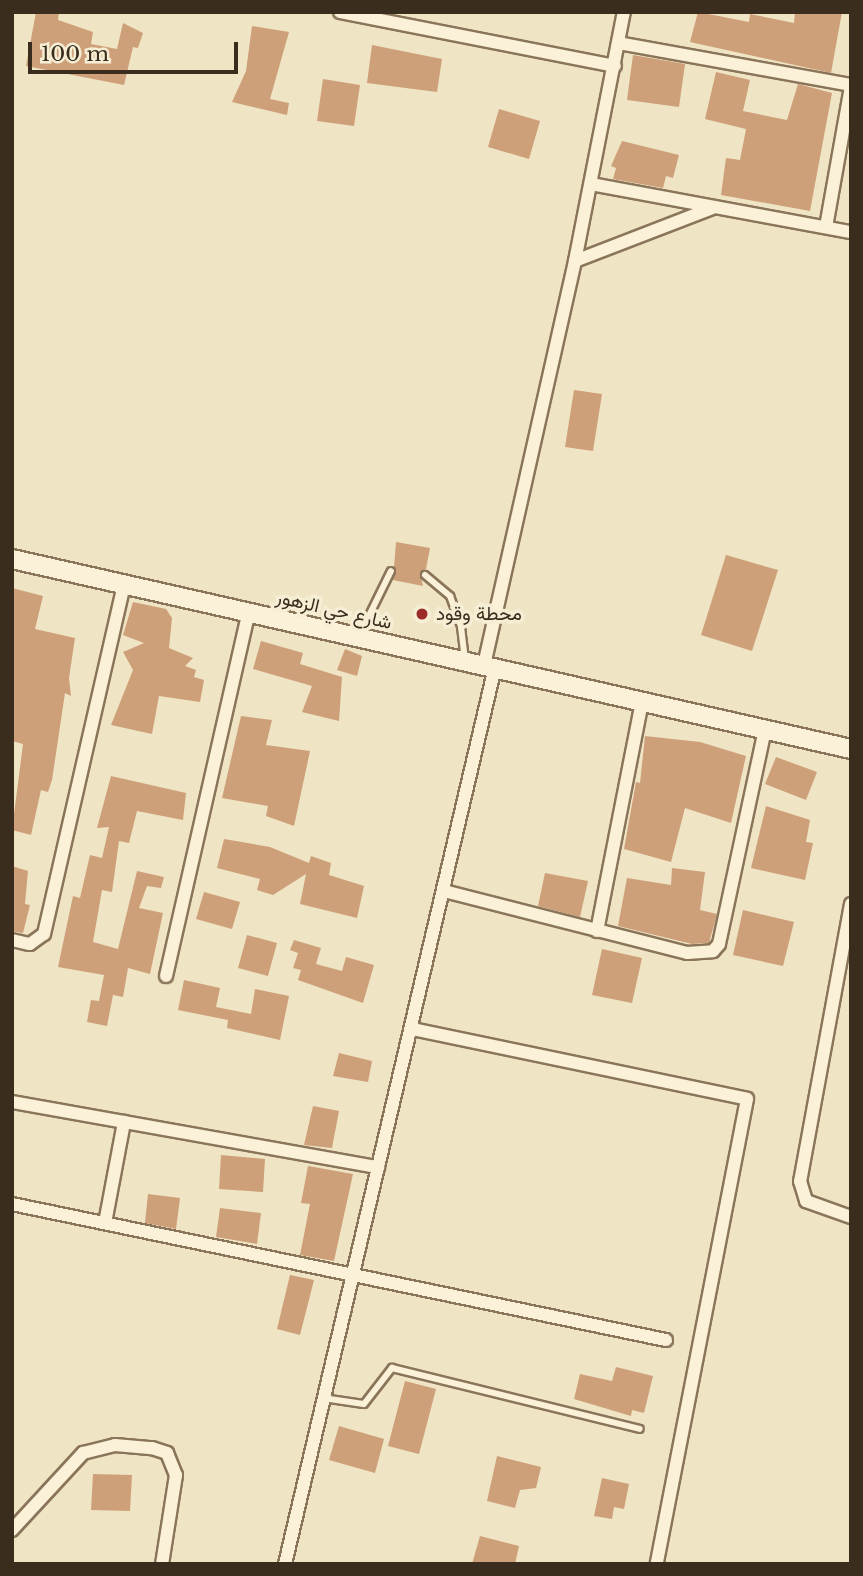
<!DOCTYPE html>
<html>
<head>
<meta charset="utf-8">
<style>
	body { margin:0 }
	#map { position:relative; width:863px; height:1576px; overflow:hidden; background:#efe4c4; font-family:"Libre Baskerville",Vazirmatn,serif }
	div>[style] { position:absolute }
	[style*='--x'] { left:calc(var(--x)*1px); top:calc(var(--y)*1px); width:calc(var(--w)*1px); rotate:calc(var(--a)*1deg) }
	.building>* { inset:0; background:#cea079 }
	.roads { filter:drop-shadow(2px 0 #8a755a) drop-shadow(-2px 0 #8a755a) drop-shadow(0 2px #8a755a) drop-shadow(0 -2px #8a755a) }
	.lane>* { height:6px; margin:-3px; padding:0 3px; transform-origin:3px; border-radius:3px; background:#faf1d8 }
	.street>* { height:12px; margin:-6px; padding:0 6px; transform-origin:6px; border-radius:6px; background:#faf1d8 }
	.secondary>* { height:18px; margin:-9px; padding:0 9px; transform-origin:9px; border-radius:9px; background:#faf1d8 }
	.dots>* { width:19px; height:19px; translate:-50% -50%; box-sizing:border-box; border:4px solid #f6eed4; border-radius:50% }
	span { translate:-50% -50%; white-space:nowrap; text-align:center; line-height:1.15; -webkit-text-stroke:7px #f6eed4; paint-order:stroke }
	.street-label { font-size:19px; color:#3a2d1e }
	.poi-label { font-size:19px; color:#3a2d1e }
	.left { translate:0 -50%; text-align:left }
	.frame { position:absolute; inset:0; border:14px solid #3a2d1e; pointer-events:none }
	.scale { position:absolute; left:28px; top:42px; width:210px; height:32px; box-sizing:border-box; border:4px solid #3a2d1e; border-top:0; padding-left:9px; font-size:21px; line-height:24px; white-space:nowrap; color:#3a2d1e; -webkit-text-stroke:5px #f6eed4; paint-order:stroke }
</style>
</head>
<body>
<div id="map">
	<div class="building">
		<div style="clip-path:polygon(36px 12px,59px 12px,58px 20px,93px 32px,91px 44px,117px 49px,123px 23px,143px 33px,138px 48px,133px 47px,124px 85px,26px 66px)"></div>
		<div style="clip-path:polygon(698px 12px,749px 22px,750px 14px,794px 23px,795px 12px,842px 12px,831px 73px,690px 42px)"></div>
		<div style="clip-path:polygon(252px 26px,289px 32px,270px 99px,289px 103px,287px 115px,232px 102px,246px 71px)"></div>
		<div style="clip-path:polygon(372px 45px,442px 59px,437px 92px,367px 83px)"></div>
		<div style="clip-path:polygon(633px 55px,685px 64px,679px 107px,627px 100px)"></div>
		<div style="clip-path:polygon(716px 72px,750px 80px,743px 111px,787px 120px,798px 84px,832px 93px,810px 211px,721px 195px,726px 158px,740px 160px,746px 129px,705px 119px)"></div>
		<div style="clip-path:polygon(323px 79px,360px 85px,354px 126px,317px 121px)"></div>
		<div style="clip-path:polygon(499px 109px,540px 121px,529px 159px,488px 147px)"></div>
		<div style="clip-path:polygon(622px 141px,679px 155px,673px 178px,666px 176px,663px 188px,613px 179px,616px 168px,611px 166px)"></div>
		<div style="clip-path:polygon(574px 390px,602px 394px,593px 451px,565px 447px)"></div>
		<div style="clip-path:polygon(396px 542px,430px 548px,426px 569px,420px 573px,423px 586px,393px 580px)"></div>
		<div style="clip-path:polygon(726px 555px,778px 570px,752px 651px,701px 635px)"></div>
		<div style="clip-path:polygon(12px 588px,43px 596px,35px 629px,75px 638px,69px 678px,71px 696px,65px 693px,52px 780px,48px 792px,41px 790px,31px 835px,12px 830px,23px 744px,12px 741px)"></div>
		<div style="clip-path:polygon(133px 602px,166px 609px,172px 618px,169px 648px,193px 658px,185px 666px,196px 670px,194px 677px,204px 680px,200px 702px,159px 696px,152px 734px,111px 725px,133px 670px,123px 652px,144px 643px,123px 635px)"></div>
		<div style="clip-path:polygon(261px 641px,303px 653px,300px 664px,342px 677px,339px 721px,302px 712px,312px 686px,253px 669px)"></div>
		<div style="clip-path:polygon(345px 649px,362px 656px,357px 676px,337px 670px)"></div>
		<div style="clip-path:polygon(241px 716px,272px 720px,266px 745px,310px 751px,294px 826px,266px 816px,268px 806px,222px 798px)"></div>
		<div style="clip-path:polygon(645px 736px,700px 742px,746px 756px,731px 823px,685px 808px,671px 862px,624px 849px,636px 782px,640px 783px)"></div>
		<div style="clip-path:polygon(776px 757px,817px 772px,806px 800px,765px 784px)"></div>
		<div style="clip-path:polygon(111px 776px,186px 793px,183px 820px,137px 811px,129px 843px,119px 841px,112px 892px,102px 890px,93px 942px,118px 949px,137px 871px,164px 877px,161px 888px,147px 886px,139px 908px,163px 913px,150px 974px,128px 968px,123px 997px,113px 995px,107px 1026px,87px 1022px,91px 1000px,99px 1001px,104px 975px,58px 967px,73px 896px,80px 898px,90px 855px,102px 858px,109px 827px,97px 828px)"></div>
		<div style="clip-path:polygon(766px 806px,810px 820px,806px 842px,813px 843px,805px 880px,751px 868px)"></div>
		<div style="clip-path:polygon(224px 839px,270px 847px,309px 863px,311px 856px,331px 863px,329px 875px,364px 886px,357px 918px,300px 904px,306px 874px,273px 895px,257px 890px,260px 879px,217px 868px)"></div>
		<div style="clip-path:polygon(12px 866px,28px 871px,25px 904px,30px 905px,23px 933px,12px 931px)"></div>
		<div style="clip-path:polygon(672px 868px,705px 872px,700px 910px,717px 914px,709px 943px,692px 944px,618px 926px,627px 878px,671px 885px)"></div>
		<div style="clip-path:polygon(545px 873px,588px 881px,580px 917px,538px 906px)"></div>
		<div style="clip-path:polygon(204px 892px,240px 902px,232px 929px,196px 919px)"></div>
		<div style="clip-path:polygon(743px 910px,794px 922px,783px 966px,733px 955px)"></div>
		<div style="clip-path:polygon(247px 935px,277px 943px,268px 976px,238px 968px)"></div>
		<div style="clip-path:polygon(294px 940px,321px 948px,316px 964px,342px 971px,346px 957px,374px 965px,363px 1003px,298px 980px,301px 970px,293px 968px,298px 953px,290px 950px)"></div>
		<div style="clip-path:polygon(602px 949px,642px 958px,632px 1003px,592px 995px)"></div>
		<div style="clip-path:polygon(184px 980px,220px 988px,216px 1007px,251px 1014px,255px 989px,289px 996px,280px 1040px,227px 1028px,228px 1020px,178px 1010px)"></div>
		<div style="clip-path:polygon(339px 1053px,372px 1061px,368px 1082px,333px 1076px)"></div>
		<div style="clip-path:polygon(313px 1106px,339px 1111px,332px 1148px,304px 1145px)"></div>
		<div style="clip-path:polygon(221px 1155px,265px 1159px,263px 1192px,219px 1189px)"></div>
		<div style="clip-path:polygon(308px 1166px,353px 1174px,334px 1261px,300px 1255px,310px 1204px,301px 1203px)"></div>
		<div style="clip-path:polygon(148px 1194px,180px 1198px,176px 1229px,145px 1223px)"></div>
		<div style="clip-path:polygon(220px 1208px,261px 1213px,257px 1244px,216px 1237px)"></div>
		<div style="clip-path:polygon(290px 1275px,314px 1280px,300px 1335px,277px 1329px)"></div>
		<div style="clip-path:polygon(616px 1367px,653px 1376px,644px 1413px,632px 1410px,631px 1416px,574px 1399px,580px 1374px,612px 1381px)"></div>
		<div style="clip-path:polygon(405px 1381px,436px 1389px,419px 1454px,388px 1446px)"></div>
		<div style="clip-path:polygon(339px 1426px,384px 1439px,375px 1473px,329px 1460px)"></div>
		<div style="clip-path:polygon(497px 1456px,541px 1467px,536px 1488px,520px 1490px,515px 1508px,487px 1501px)"></div>
		<div style="clip-path:polygon(93px 1474px,132px 1475px,130px 1511px,91px 1510px)"></div>
		<div style="clip-path:polygon(602px 1478px,629px 1484px,624px 1509px,614px 1507px,612px 1519px,594px 1516px)"></div>
		<div style="clip-path:polygon(480px 1536px,519px 1546px,515px 1564px,472px 1564px)"></div>
	</div>
	<div class="roads">
		<div class="lane">
			<div style="--x:425;--y:575;--w:33;--a:40"></div>
			<div style="--x:450;--y:596;--w:33;--a:70"></div>
			<div style="--x:461;--y:627;--w:31;--a:83"></div>
			<div style="--x:360;--y:634;--w:70;--a:-63.8"></div>
			<div style="--x:323;--y:1398;--w:41;--a:8.3"></div>
			<div style="--x:364;--y:1404;--w:46;--a:-52.1"></div>
			<div style="--x:392;--y:1368;--w:255;--a:13.8"></div>
		</div>
		<div class="street">
			<div style="--x:340;--y:12;--w:280;--a:11.1"></div>
			<div style="--x:618;--y:43;--w:237;--a:10.2"></div>
			<div style="--x:591;--y:184;--w:264;--a:10.5"></div>
			<div style="--x:826;--y:227;--w:142;--a:-79.9"></div>
			<div style="--x:575;--y:261;--w:147;--a:-21.1"></div>
			<div style="--x:484;--y:665;--w:414;--a:-77.3"></div>
			<div style="--x:575;--y:261;--w:254;--a:-78.9"></div>
			<div style="--x:444;--y:891;--w:251;--a:14.3"></div>
			<div style="--x:687;--y:953;--w:26;--a:-4"></div>
			<div style="--x:713;--y:951;--w:9;--a:-49"></div>
			<div style="--x:719;--y:944;--w:220;--a:-77.9"></div>
			<div style="--x:851;--y:904;--w:282;--a:100.4"></div>
			<div style="--x:800;--y:1181;--w:21;--a:73"></div>
			<div style="--x:806;--y:1201;--w:48;--a:19.6"></div>
			<div style="--x:597;--y:931;--w:234;--a:-78.9"></div>
			<div style="--x:12;--y:940;--w:18;--a:13"></div>
			<div style="--x:30;--y:944;--w:17;--a:-36"></div>
			<div style="--x:44;--y:934;--w:359;--a:-77.1"></div>
			<div style="--x:166;--y:976;--w:373;--a:-77.2"></div>
			<div style="--x:413;--y:1029;--w:341;--a:11.8"></div>
			<div style="--x:747;--y:1099;--w:474;--a:101"></div>
			<div style="--x:12;--y:1102;--w:372;--a:10.1"></div>
			<div style="--x:12;--y:1204;--w:668;--a:11.75"></div>
			<div style="--x:105;--y:1223;--w:103;--a:-79.3"></div>
			<div style="--x:12;--y:1530;--w:105;--a:-47.3"></div>
			<div style="--x:83;--y:1453;--w:33;--a:-14"></div>
			<div style="--x:115;--y:1445;--w:37;--a:5"></div>
			<div style="--x:152;--y:1448;--w:16;--a:18"></div>
			<div style="--x:167;--y:1453;--w:24;--a:68"></div>
			<div style="--x:176;--y:1475;--w:90;--a:98.9"></div>
			<div style="--x:285;--y:1564;--w:921;--a:-76.82"></div>
		</div>
		<div class="secondary">
			<div style="--x:12;--y:559;--w:860;--a:12.76"></div>
		</div>
	</div>
	<div class="dots">
		<div style="left:422px;top:614px;background:#9b2c29"></div>
	</div>
	<div class="street-label">
		<span style="left:334px;top:610px;rotate:13deg">شارع حي الزهور</span>
	</div>
	<div class="poi-label">
		<span class="left" style="left:436px;top:614px">محطة وقود</span>
	</div>
	<div class="frame"></div>
	<div class="scale">100 m</div>
</div>
</body>
</html>
